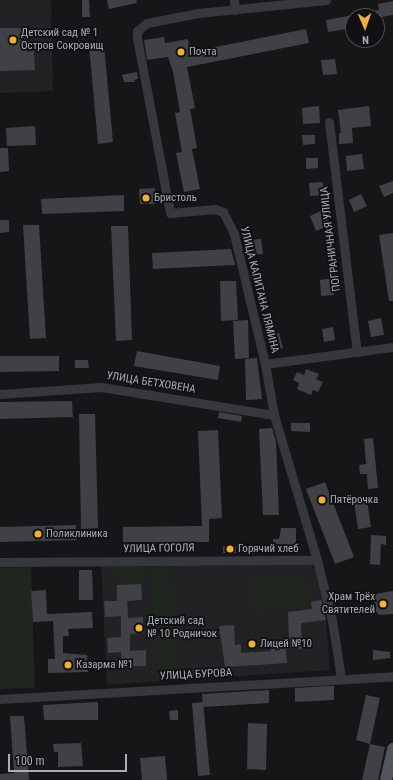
<!DOCTYPE html>
<html>
<head>
<meta charset="utf-8">
<style>
	body { margin:0 }
	#map { position:relative; width:393px; height:780px; overflow:hidden; background:#161618; font-family:"Roboto Condensed",sans-serif }
	div>[style] { position:absolute }
	[style*='--x'] { left:calc(var(--x)*1px); top:calc(var(--y)*1px); width:calc(var(--w)*1px); rotate:calc(var(--a)*1deg) }
	.built>* { inset:0; background:#222225 }
	.green>* { inset:0; background:#1e261f }
	.building>* { inset:0; background:#404145 }
	.minor>* { height:9px; margin:-4.5px; padding:0 4.5px; transform-origin:4.5px; border-radius:4.5px; background:#37383d }
	.major>* { height:12px; margin:-6px; padding:0 6px; transform-origin:6px; border-radius:6px; background:#53555c }
	.dots>* { width:11px; height:11px; translate:-50% -50%; box-sizing:border-box; border:2px solid #111113; border-radius:50% }
	span { translate:-50% -50%; white-space:nowrap; text-align:center; line-height:1.15; -webkit-text-stroke:3.5px #111113; paint-order:stroke }
	.poi-label { font-size:11px; color:#a8adb8 }
	.left { translate:0 -50%; text-align:left }
	.right { translate:-100% -50%; text-align:right }
	.street-label { font-size:11px; color:#a8adb8 }
	.north { position:absolute; left:345px; top:8px; width:40px; height:40px; box-sizing:border-box; background:#111113; border:1px solid #4d4f55; border-radius:50%; rotate:178deg; font-size:11px; font-weight:700; line-height:16px; text-align:center; color:#a8adb8 }
	.north::after { content:''; display:block; margin:auto; width:14px; height:18px; background:#f2b134; clip-path:polygon(50% 0,100% 100%,50% 72%,0 100%) }
	.scale { position:absolute; left:8px; top:754px; width:119px; height:18px; box-sizing:border-box; border:2px solid #a8adb8; border-top:0; padding-left:5px; font-size:12px; line-height:14px; white-space:nowrap; color:#a8adb8; -webkit-text-stroke:3px #111113; paint-order:stroke }
</style>
</head>
<body>
<div id="map">
	<div class="built">
		<div style="clip-path:polygon(0 0,51px 0,53px 91px,0 93px)"></div>
		<div style="clip-path:polygon(101px 565px,310px 565px,318px 571px,324px 600px,330px 670px,107px 685px)"></div>
	</div>
	<div class="green">
		<div style="clip-path:polygon(109px 565px,146px 565px,147px 580px,120px 582px,119px 575px,110px 575px)"></div>
		<div style="clip-path:polygon(149px 565px,170px 565px,178px 680px,158px 681px)"></div>
		<div style="clip-path:polygon(31px 567px,35px 688px,0 689px,0 568px)"></div>
		<div style="clip-path:polygon(307px 574px,309px 607px,252px 611px,249px 579px)"></div>
	</div>
	<div class="building">
		<div style="clip-path:polygon(82px 0,89px 0,90px 17px,82px 17px)"></div>
		<div style="clip-path:polygon(107px 0,136px 0,137px 3px,109px 9px)"></div>
		<div style="clip-path:polygon(393px 1px,393px 15px,377px 18px,377px 16px,365px 16px,364px 13px,379px 10px,378px 4px)"></div>
		<div style="clip-path:polygon(353px 15px,353px 28px,328px 32px,326px 20px)"></div>
		<div style="clip-path:polygon(0 28px,26px 28px,27px 52px,34px 51px,35px 70px,0 71px)"></div>
		<div style="clip-path:polygon(306px 29px,309px 43px,187px 67px,195px 108px,190px 109px,197px 148px,192px 149px,200px 189px,184px 192px,176px 153px,182px 152px,175px 113px,180px 112px,173px 72px,168px 57px,147px 60px,144px 40px,164px 37px,165px 43px,188px 39px,190px 52px)"></div>
		<div style="clip-path:polygon(104px 45px,113px 142px,98px 144px,89px 46px)"></div>
		<div style="clip-path:polygon(335px 59px,337px 74px,323px 75px,321px 60px)"></div>
		<div style="clip-path:polygon(137px 72px,138px 79px,134px 80px,135px 82px,124px 82px,122px 75px)"></div>
		<div style="clip-path:polygon(319px 106px,320px 123px,303px 124px,302px 108px)"></div>
		<div style="clip-path:polygon(369px 106px,371px 126px,352px 128px,353px 143px,339px 144px,339px 133px,341px 133px,338px 110px)"></div>
		<div style="clip-path:polygon(35px 126px,36px 145px,7px 146px,6px 128px)"></div>
		<div style="clip-path:polygon(302px 135px,315px 135px,315px 144px,303px 145px)"></div>
		<div style="clip-path:polygon(0 148px,8px 148px,9px 171px,0 172px)"></div>
		<div style="clip-path:polygon(362px 154px,364px 169px,347px 171px,346px 156px)"></div>
		<div style="clip-path:polygon(306px 158px,318px 158px,318px 168px,306px 169px)"></div>
		<div style="clip-path:polygon(393px 181px,393px 193px,384px 197px,379px 186px)"></div>
		<div style="clip-path:polygon(323px 182px,324px 195px,310px 196px,309px 183px)"></div>
		<div style="clip-path:polygon(155px 188px,155px 204px,140px 204px,139px 189px)"></div>
		<div style="clip-path:polygon(361px 194px,367px 206px,354px 212px,349px 200px)"></div>
		<div style="clip-path:polygon(124px 195px,124px 211px,42px 214px,41px 199px)"></div>
		<div style="clip-path:polygon(323px 210px,330px 225px,316px 231px,310px 216px)"></div>
		<div style="clip-path:polygon(0 220px,9px 220px,9px 232px,0 233px)"></div>
		<div style="clip-path:polygon(23px 225px,39px 225px,46px 338px,30px 339px)"></div>
		<div style="clip-path:polygon(111px 226px,128px 226px,132px 340px,116px 341px)"></div>
		<div style="clip-path:polygon(393px 233px,393px 301px,389px 301px,379px 235px)"></div>
		<div style="clip-path:polygon(261px 239px,263px 254px,251px 255px,249px 240px)"></div>
		<div style="clip-path:polygon(231px 249px,235px 265px,153px 269px,152px 253px)"></div>
		<div style="clip-path:polygon(333px 278px,334px 295px,321px 296px,320px 280px)"></div>
		<div style="clip-path:polygon(220px 281px,236px 281px,238px 320px,221px 321px)"></div>
		<div style="clip-path:polygon(381px 318px,384px 335px,371px 337px,368px 321px)"></div>
		<div style="clip-path:polygon(248px 320px,249px 358px,235px 359px,233px 321px)"></div>
		<div style="clip-path:polygon(333px 327px,335px 340px,324px 342px,322px 329px)"></div>
		<div style="clip-path:polygon(279px 333px,283px 348px,272px 351px,268px 336px)"></div>
		<div style="clip-path:polygon(137px 351px,220px 366px,218px 380px,134px 366px)"></div>
		<div style="clip-path:polygon(0 356px,59px 356px,59px 371px,0 372px)"></div>
		<div style="clip-path:polygon(257px 358px,262px 399px,246px 400px,245px 359px)"></div>
		<div style="clip-path:polygon(75px 360px,88px 360px,89px 368px,75px 368px)"></div>
		<div style="clip-path:polygon(306px 369px,319px 374px,316px 379px,323px 382px,318px 392px,313px 390px,311px 395px,297px 389px,299px 383px,293px 380px,297px 372px,304px 375px)"></div>
		<div style="clip-path:polygon(72px 401px,73px 417px,0 419px,0 402px)"></div>
		<div style="clip-path:polygon(219px 412px,242px 416px,241px 422px,218px 418px)"></div>
		<div style="clip-path:polygon(79px 414px,95px 414px,98px 528px,81px 529px)"></div>
		<div style="clip-path:polygon(291px 423px,310px 423px,310px 432px,291px 431px)"></div>
		<div style="clip-path:polygon(272px 428px,276px 441px,279px 515px,263px 515px,259px 429px)"></div>
		<div style="clip-path:polygon(218px 430px,222px 518px,209px 519px,209px 542px,123px 542px,123px 527px,202px 526px,198px 431px)"></div>
		<div style="clip-path:polygon(373px 438px,378px 488px,368px 489px,367px 474px,360px 474px,359px 465px,366px 464px,364px 439px)"></div>
		<div style="clip-path:polygon(325px 482px,354px 557px,335px 564px,306px 489px)"></div>
		<div style="clip-path:polygon(367px 500px,371px 527px,358px 529px,354px 502px)"></div>
		<div style="clip-path:polygon(76px 525px,77px 540px,0 542px,0 527px)"></div>
		<div style="clip-path:polygon(281px 528px,296px 528px,296px 547px,291px 547px,291px 552px,277px 552px,277px 548px,273px 548px,273px 539px,279px 539px)"></div>
		<div style="clip-path:polygon(371px 535px,386px 536px,386px 545px,381px 544px,380px 565px,370px 564px)"></div>
		<div style="clip-path:polygon(223px 546px,236px 546px,236px 553px,223px 553px)"></div>
		<div style="clip-path:polygon(79px 570px,92px 570px,93px 600px,79px 600px)"></div>
		<div style="clip-path:polygon(141px 584px,142px 600px,127px 601px,128px 618px,143px 617px,143px 633px,130px 634px,130px 651px,146px 650px,146px 666px,122px 666px,121px 652px,108px 653px,107px 638px,121px 637px,121px 616px,105px 617px,104px 601px,117px 601px,117px 585px)"></div>
		<div style="clip-path:polygon(46px 590px,47px 614px,92px 612px,93px 628px,68px 629px,69px 636px,63px 636px,63px 653px,87px 655px,88px 672px,48px 673px,48px 659px,55px 659px,53px 621px,33px 622px,31px 591px)"></div>
		<div style="clip-path:polygon(393px 591px,393px 614px,379px 615px,374px 609px,375px 594px)"></div>
		<div style="clip-path:polygon(321px 600px,326px 620px,301px 623px,302px 649px,286px 649px,287px 663px,225px 667px,219px 626px,234px 625px,235px 645px,241px 644px,241px 653px,271px 651px,271px 642px,289px 641px,288px 612px,312px 609px,311px 602px)"></div>
		<div style="clip-path:polygon(373px 650px,390px 652px,390px 658px,373px 660px)"></div>
		<div style="clip-path:polygon(328px 686px,334px 686px,334px 700px,295px 702px,295px 688px)"></div>
		<div style="clip-path:polygon(269px 690px,269px 703px,203px 707px,202px 694px)"></div>
		<div style="clip-path:polygon(366px 695px,380px 698px,370px 744px,356px 740px)"></div>
		<div style="clip-path:polygon(98px 702px,98px 720px,44px 720px,43px 705px)"></div>
		<div style="clip-path:polygon(203px 702px,210px 775px,198px 776px,192px 703px)"></div>
		<div style="clip-path:polygon(178px 710px,178px 720px,170px 720px,169px 711px)"></div>
		<div style="clip-path:polygon(10px 716px,24px 716px,29px 780px,0 780px,0 774px,14px 773px)"></div>
		<div style="clip-path:polygon(248px 723px,267px 724px,266px 770px,247px 769px)"></div>
		<div style="clip-path:polygon(81px 743px,83px 766px,58px 767px,58px 752px,54px 752px,53px 744px)"></div>
		<div style="clip-path:polygon(370px 744px,385px 747px,378px 780px,362px 780px)"></div>
		<div style="clip-path:polygon(165px 756px,167px 780px,142px 780px,140px 758px)"></div>
	</div>
	<div class="minor">
		<div style="--x:234;--y:0;--w:10;--a:84"></div>
		<div style="--x:326;--y:0;--w:129;--a:174.2"></div>
		<div style="--x:198;--y:13;--w:52;--a:168.9"></div>
		<div style="--x:147;--y:23;--w:13;--a:141"></div>
		<div style="--x:137;--y:31;--w:7;--a:90"></div>
		<div style="--x:137;--y:38;--w:178;--a:79.3"></div>
		<div style="--x:170;--y:213;--w:45;--a:-5.1"></div>
		<div style="--x:215;--y:209;--w:9;--a:21"></div>
		<div style="--x:223;--y:212;--w:25;--a:63"></div>
		<div style="--x:234;--y:234;--w:134;--a:76.6"></div>
		<div style="--x:265;--y:364;--w:52;--a:80"></div>
		<div style="--x:274;--y:415;--w:151;--a:73.5"></div>
		<div style="--x:317;--y:560;--w:62;--a:76"></div>
		<div style="--x:332;--y:620;--w:59;--a:81.2"></div>
		<div style="--x:329;--y:122;--w:232;--a:83.1"></div>
		<div style="--x:265;--y:364;--w:129;--a:-7.6"></div>
		<div style="--x:0;--y:394;--w:101;--a:-4"></div>
		<div style="--x:101;--y:387;--w:175;--a:9.2"></div>
		<div style="--x:0;--y:562;--w:317;--a:-0.4"></div>
		<div style="--x:0;--y:699;--w:394;--a:-3.3"></div>
	</div>
	<div class="major">
		<div style="--x:386;--y:780;--w:32;--a:-77"></div>
	</div>
	<div class="dots">
		<div style="left:13px;top:40px;background:#f2b134"></div>
		<div style="left:181px;top:52px;background:#f2b134"></div>
		<div style="left:146px;top:198px;background:#f2b134"></div>
		<div style="left:322px;top:500px;background:#f2b134"></div>
		<div style="left:38px;top:534px;background:#f2b134"></div>
		<div style="left:230px;top:549px;background:#f2b134"></div>
		<div style="left:383px;top:604px;background:#f2b134"></div>
		<div style="left:139px;top:628px;background:#f2b134"></div>
		<div style="left:252px;top:644px;background:#f2b134"></div>
		<div style="left:68px;top:665px;background:#f2b134"></div>
	</div>
	<div class="poi-label">
		<span class="left" style="left:21px;top:40px">Детский сад № 1<br>Остров Сокровищ</span>
		<span class="left" style="left:189px;top:52px">Почта</span>
		<span class="left" style="left:154px;top:198px">Бристоль</span>
		<span class="left" style="left:330px;top:500px">Пятёрочка</span>
		<span class="left" style="left:46px;top:534px">Поликлиника</span>
		<span class="left" style="left:238px;top:549px">Горячий хлеб</span>
		<span class="right" style="left:375px;top:604px">Храм Трёх<br>Святителей</span>
		<span class="left" style="left:147px;top:628px">Детский сад<br>№ 10 Родничок</span>
		<span class="left" style="left:260px;top:644px">Лицей №10</span>
		<span class="left" style="left:76px;top:665px">Казарма №1</span>
	</div>
	<div class="street-label">
		<span style="left:331px;top:239px;rotate:-97deg">ПОГРАНИЧНАЯ УЛИЦА</span>
		<span style="left:259px;top:290px;rotate:76deg">УЛИЦА КАПИТАНА ЛЯМИНА</span>
		<span style="left:151px;top:383px;rotate:9deg">УЛИЦА БЕТХОВЕНА</span>
		<span style="left:159px;top:549px;rotate:-1deg">УЛИЦА ГОГОЛЯ</span>
		<span style="left:196px;top:675px;rotate:-3deg">УЛИЦА БУРОВА</span>
	</div>
	<div class="north">N</div>
	<div class="scale">100 m</div>
</div>
</body>
</html>
